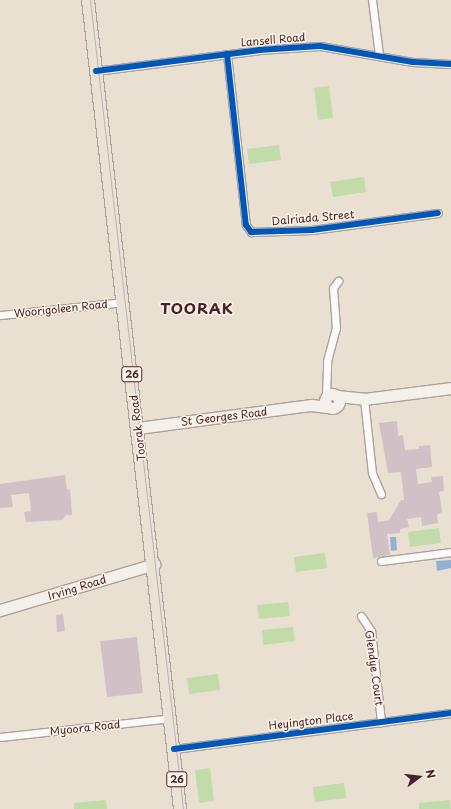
<!DOCTYPE html>
<html>
<head>
<meta charset="utf-8">
<style>
	body { margin:0 }
	#map { position:relative; width:451px; height:809px; overflow:hidden; background:#eae0d2; font-family:"Playpen Sans",sans-serif }
	div>[style] { position:absolute }
	[style*='--x'] { left:calc(var(--x)*1px); top:calc(var(--y)*1px); width:calc(var(--w)*1px); rotate:calc(var(--a)*1deg) }
	.green>* { inset:0; background:#c1dba9 }
	.water>* { inset:0; background:#92b1d5 }
	.building>* { inset:0; background:#d1c1c6 }
	.roads { filter:drop-shadow(1px 0 #aca19b) drop-shadow(-1px 0 #aca19b) drop-shadow(0 1px #aca19b) drop-shadow(0 -1px #aca19b) }
	.street>* { height:7px; margin:-3.5px; padding:0 3.5px; transform-origin:3.5px; border-radius:3.5px; background:#fcfaf8 }
	.secondary>* { height:11px; margin:-5.5px; padding:0 5.5px; transform-origin:5.5px; border-radius:5.5px; background:#f4f0ea }
	.secondary>.ring { margin:-5.5px; padding:0; box-sizing:content-box; background:none; border:11px solid #f4f0ea; border-radius:50% }
	.primary>* { height:12px; margin:-6px; padding:0 6px; transform-origin:6px; border-radius:6px; background:#e9e2d5 }
	.tram>* { height:1px; margin:-0.5px; padding:0 0.5px; transform-origin:0.5px; border-radius:0.5px; background:#bab3b3 }
	.cycleway>* { height:6px; margin:-3px; padding:0 3px; transform-origin:3px; border-radius:3px; background:#0057b8 }
	span { translate:-50% -50%; white-space:nowrap; text-align:center; line-height:1.15; -webkit-text-stroke:3px #fcf5e5; paint-order:stroke }
	.shield-label span { padding:1px 3px; background:#fcf5e5; border:1px solid; border-radius:3px; -webkit-text-stroke-width:0 }
	.shield-label { font-size:10px; color:#4a1f2b; font-weight:700 }
	.street-label { font-size:11px; color:#4a1f2b }
	.district-label { font-size:15px; color:#4a1f2b; font-weight:700; letter-spacing:1px }
	.north { position:absolute; left:399px; top:757px; width:40px; height:40px; -webkit-text-stroke:3px #fcf5e5; paint-order:stroke; rotate:75deg; font-size:11px; font-weight:700; line-height:16px; text-align:center; color:#4a1f2b }
	.north::after { content:''; display:block; margin:auto; width:14px; height:18px; background:#4a1f2b; clip-path:polygon(50% 0,100% 100%,50% 72%,0 100%) }
</style>
</head>
<body>
<div id="map">
	<div class="green">
		<div style="clip-path:polygon(329px 86px,333px 118px,318px 120px,314px 88px)"></div>
		<div style="clip-path:polygon(279px 145px,281px 160px,249px 164px,247px 149px)"></div>
		<div style="clip-path:polygon(364px 177px,366px 192px,333px 197px,330px 182px)"></div>
		<div style="clip-path:polygon(439px 528px,441px 543px,410px 547px,408px 532px)"></div>
		<div style="clip-path:polygon(325px 553px,327px 568px,296px 572px,294px 557px)"></div>
		<div style="clip-path:polygon(288px 602px,290px 616px,259px 619px,257px 605px)"></div>
		<div style="clip-path:polygon(293px 627px,295px 641px,263px 645px,262px 630px)"></div>
		<div style="clip-path:polygon(218px 674px,220px 690px,189px 694px,187px 678px)"></div>
		<div style="clip-path:polygon(210px 768px,214px 801px,199px 803px,195px 770px)"></div>
		<div style="clip-path:polygon(344px 783px,346px 798px,315px 802px,313px 787px)"></div>
		<div style="clip-path:polygon(106px 800px,107px 809px,74px 809px,74px 803px)"></div>
		<div style="clip-path:polygon(450px 800px,451px 809px,419px 809px,419px 803px)"></div>
	</div>
	<div class="water">
		<div style="clip-path:polygon(390px 537px,396px 537px,397px 550px,391px 551px)"></div>
		<div style="clip-path:polygon(451px 560px,451px 568px,437px 571px,436px 561px)"></div>
	</div>
	<div class="building">
		<div style="clip-path:polygon(397px 421px,398px 436px,403px 435px,405px 450px,419px 449px,419px 446px,430px 445px,432px 467px,416px 469px,418px 484px,432px 482px,431px 477px,443px 476px,444px 491px,439px 492px,442px 512px,437px 515px,438px 523px,422px 526px,421px 517px,407px 519px,409px 527px,400px 529px,400px 533px,387px 534px,390px 555px,373px 558px,367px 513px,377px 512px,378px 522px,389px 520px,401px 500px,404px 500px,401px 472px,388px 473px,379px 423px)"></div>
		<div style="clip-path:polygon(65px 475px,67px 490px,70px 489px,72px 515px,66px 515px,62px 520px,26px 522px,24px 512px,31px 511px,29px 493px,11px 495px,13px 507px,0 508px,0 484px)"></div>
		<div style="clip-path:polygon(63px 614px,65px 631px,57px 632px,56px 615px)"></div>
		<div style="clip-path:polygon(137px 637px,143px 693px,107px 697px,100px 641px)"></div>
	</div>
	<div class="roads">
		<div class="street">
			<div style="--x:372;--y:0;--w:55;--a:82.7"></div>
			<div style="--x:227;--y:54;--w:172;--a:83.7"></div>
			<div style="--x:246;--y:225;--w:9;--a:54"></div>
			<div style="--x:251;--y:232;--w:61;--a:-1.9"></div>
			<div style="--x:312;--y:230;--w:127;--a:-7.7"></div>
			<div style="--x:96;--y:71;--w:164;--a:-7.3"></div>
			<div style="--x:259;--y:50;--w:61;--a:-3.8"></div>
			<div style="--x:320;--y:46;--w:94;--a:9.8"></div>
			<div style="--x:413;--y:62;--w:38;--a:3"></div>
			<div style="--x:0;--y:315;--w:124;--a:-6"></div>
			<div style="--x:326;--y:396;--w:35;--a:-88"></div>
			<div style="--x:327;--y:361;--w:34;--a:-75"></div>
			<div style="--x:336;--y:328;--w:40;--a:-94.3"></div>
			<div style="--x:333;--y:288;--w:9;--a:-54"></div>
			<div style="--x:364;--y:399;--w:74;--a:83.8"></div>
			<div style="--x:372;--y:473;--w:23;--a:67"></div>
			<div style="--x:381;--y:561;--w:71;--a:-7.3"></div>
			<div style="--x:361;--y:616;--w:18;--a:56"></div>
			<div style="--x:371;--y:631;--w:92;--a:83.7"></div>
			<div style="--x:0;--y:737;--w:172;--a:-6.3"></div>
			<div style="--x:174;--y:749;--w:279;--a:-7.4"></div>
		</div>
		<div class="secondary">
			<div class="ring" style="left:325px;top:394px;width:3px;height:3px"></div>
			<div style="--x:337;--y:396;--w:27;--a:6"></div>
			<div style="--x:364;--y:399;--w:88;--a:-7.2"></div>
			<div style="--x:138;--y:428;--w:175;--a:-7.6"></div>
			<div style="--x:311;--y:405;--w:16;--a:7"></div>
			<div style="--x:0;--y:610;--w:161;--a:-16.6"></div>
		</div>
		<div class="primary">
			<div style="--x:88;--y:0;--w:814;--a:83.51"></div>
		</div>
	</div>
	<div class="tram">
		<div style="--x:90;--y:0;--w:814;--a:83.44"></div>
	</div>
	<div class="cycleway">
		<div style="--x:227;--y:54;--w:172;--a:83.7"></div>
		<div style="--x:246;--y:225;--w:9;--a:54"></div>
		<div style="--x:251;--y:232;--w:61;--a:-1.9"></div>
		<div style="--x:312;--y:230;--w:127;--a:-7.7"></div>
		<div style="--x:96;--y:71;--w:164;--a:-7.3"></div>
		<div style="--x:259;--y:50;--w:61;--a:-3.8"></div>
		<div style="--x:320;--y:46;--w:94;--a:9.8"></div>
		<div style="--x:413;--y:62;--w:38;--a:3"></div>
		<div style="--x:174;--y:749;--w:279;--a:-7.4"></div>
	</div>
	<div class="shield-label">
		<span style="left:132px;top:374px">26</span>
		<span style="left:177px;top:779px">26</span>
	</div>
	<div class="street-label">
		<span style="left:273px;top:40px;rotate:-5deg">Lansell Road</span>
		<span style="left:313px;top:218px;rotate:-5deg">Dalriada Street</span>
		<span style="left:61px;top:309px;rotate:-6deg">Woorigoleen Road</span>
		<span style="left:224px;top:417px;rotate:-7deg">St Georges Road</span>
		<span style="left:138px;top:428px;rotate:-97deg">Toorak Road</span>
		<span style="left:77px;top:588px;rotate:-17deg">Irving Road</span>
		<span style="left:374px;top:668px;rotate:82deg">Glendye Court</span>
		<span style="left:311px;top:721px;rotate:-7deg">Heyington Place</span>
		<span style="left:85px;top:728px;rotate:-6deg">Myoora Road</span>
	</div>
	<div class="district-label">
		<span style="left:197px;top:308px">TOORAK</span>
	</div>
	<div class="north">N</div>
</div>
</body>
</html>
